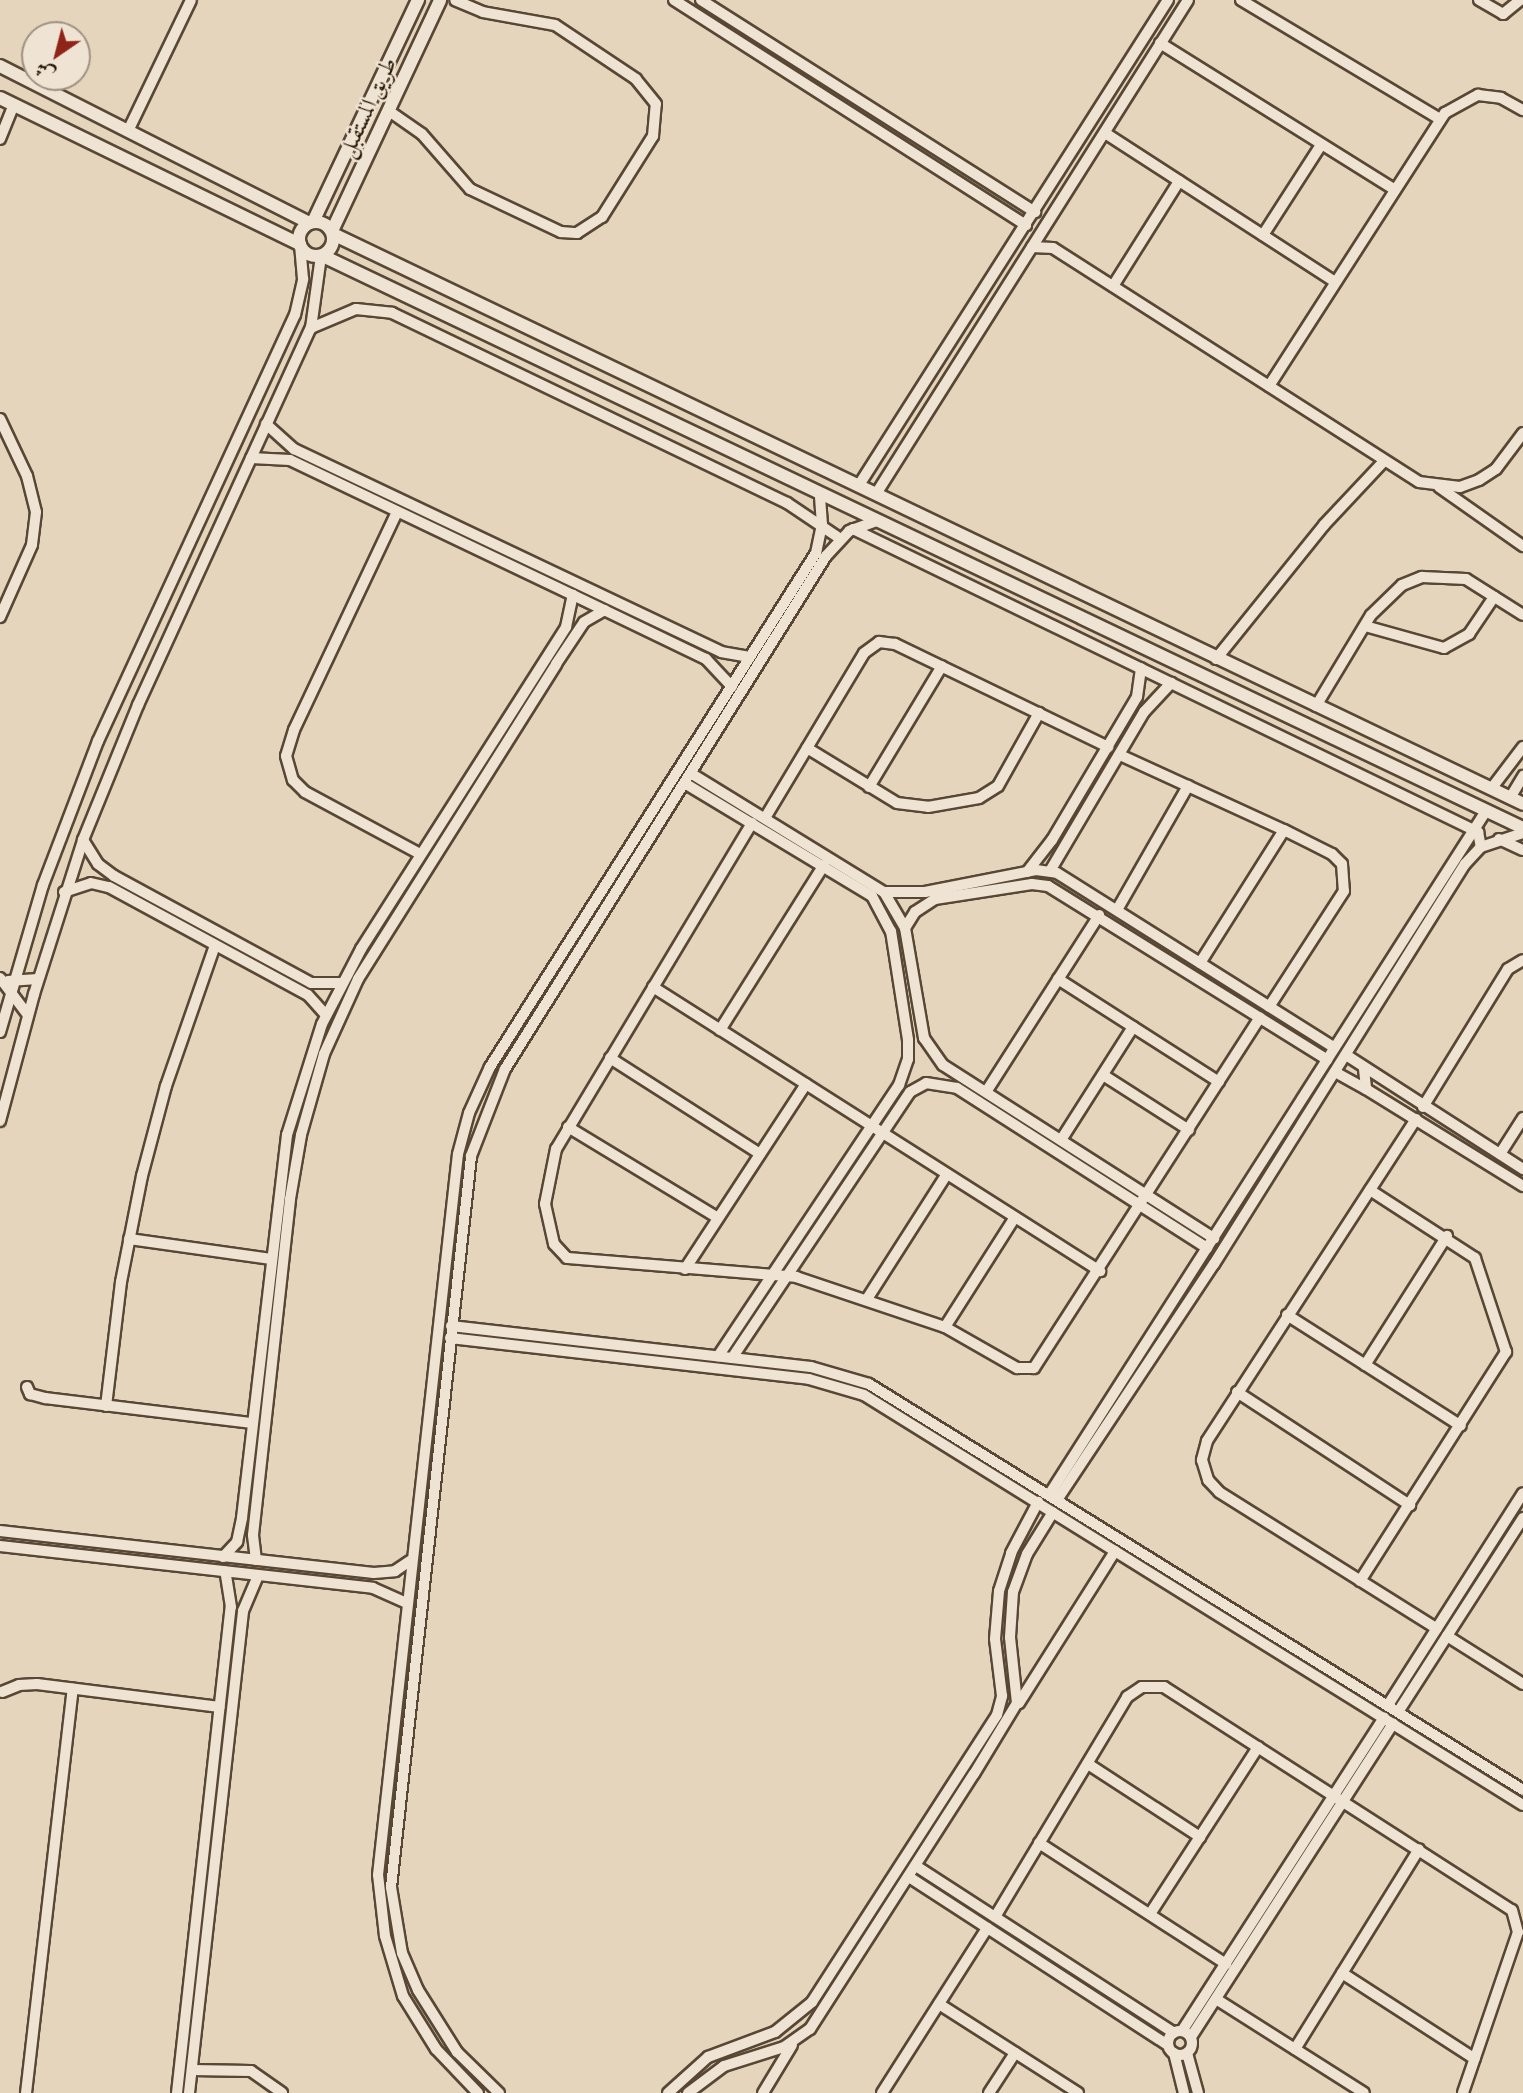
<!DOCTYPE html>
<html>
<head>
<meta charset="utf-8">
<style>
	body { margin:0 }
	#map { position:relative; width:1523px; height:2093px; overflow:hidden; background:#e6d5bd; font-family:"EB Garamond",Amiri,serif }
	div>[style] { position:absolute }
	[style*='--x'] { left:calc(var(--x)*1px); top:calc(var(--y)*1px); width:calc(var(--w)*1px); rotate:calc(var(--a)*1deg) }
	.roads { filter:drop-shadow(2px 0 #584734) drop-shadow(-2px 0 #584734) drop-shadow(0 2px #584734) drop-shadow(0 -2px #584734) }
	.minor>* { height:10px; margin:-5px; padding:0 5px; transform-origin:5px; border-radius:5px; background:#efe4d4 }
	.minor>.ring { margin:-5px; padding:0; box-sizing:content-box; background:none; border:10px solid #efe4d4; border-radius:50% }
	.tertiary>* { height:12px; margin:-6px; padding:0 6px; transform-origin:6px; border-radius:6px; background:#efe4d4 }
	.tertiary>.ring { margin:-6px; padding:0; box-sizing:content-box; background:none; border:12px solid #efe4d4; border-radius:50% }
	span { translate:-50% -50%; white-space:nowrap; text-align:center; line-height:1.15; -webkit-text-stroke:5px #efe4d4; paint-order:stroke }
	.street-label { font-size:23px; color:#291806 }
	.north { position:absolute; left:21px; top:21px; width:70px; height:70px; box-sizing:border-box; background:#efe4d4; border:2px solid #a09282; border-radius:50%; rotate:215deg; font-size:19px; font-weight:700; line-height:28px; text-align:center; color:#291806 }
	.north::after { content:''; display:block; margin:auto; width:24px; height:32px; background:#8f2418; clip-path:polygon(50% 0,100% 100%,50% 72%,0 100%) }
</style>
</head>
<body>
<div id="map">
	<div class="roads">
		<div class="minor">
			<div style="--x:674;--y:0;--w:418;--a:32.6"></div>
			<div style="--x:701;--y:0;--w:396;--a:32.4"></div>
			<div style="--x:1241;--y:0;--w:232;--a:30.9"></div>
			<div style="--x:1479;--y:0;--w:28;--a:30"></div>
			<div style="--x:1503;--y:14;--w:22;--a:-39"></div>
			<div style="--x:1160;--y:43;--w:277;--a:32"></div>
			<div style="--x:389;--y:111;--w:40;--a:34.9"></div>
			<div style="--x:422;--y:134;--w:73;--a:48.9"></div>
			<div style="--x:470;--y:189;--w:101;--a:25.3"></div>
			<div style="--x:561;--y:232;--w:16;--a:4"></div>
			<div style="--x:577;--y:233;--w:30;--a:-33"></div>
			<div style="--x:602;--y:217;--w:96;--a:-57.8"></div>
			<div style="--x:653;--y:136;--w:32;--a:-85"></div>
			<div style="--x:656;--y:104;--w:32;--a:-129"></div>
			<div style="--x:636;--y:79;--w:97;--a:-146.3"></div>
			<div style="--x:555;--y:25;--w:73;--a:-169.8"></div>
			<div style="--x:483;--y:12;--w:30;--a:-157"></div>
			<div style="--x:128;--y:131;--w:145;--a:-64.3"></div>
			<div style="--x:1105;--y:133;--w:274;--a:32.9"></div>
			<div style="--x:0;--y:139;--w:37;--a:-68"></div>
			<div style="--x:1263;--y:235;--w:107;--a:-57.2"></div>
			<div style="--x:1032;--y:247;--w:21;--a:3"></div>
			<div style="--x:1053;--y:248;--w:434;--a:32.6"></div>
			<div style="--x:1419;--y:482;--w:41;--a:7"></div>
			<div style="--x:1460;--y:487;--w:20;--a:-20"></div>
			<div style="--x:1479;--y:480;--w:20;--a:-33"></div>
			<div style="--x:1496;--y:469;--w:45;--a:-53.1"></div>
			<div style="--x:1113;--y:286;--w:124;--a:-57.8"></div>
			<div style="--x:311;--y:328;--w:49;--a:-22.9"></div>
			<div style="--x:356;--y:309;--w:36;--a:6"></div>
			<div style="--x:392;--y:313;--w:438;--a:25.7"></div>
			<div style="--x:787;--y:503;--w:63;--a:33.9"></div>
			<div style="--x:1269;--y:386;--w:325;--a:-57.2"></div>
			<div style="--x:1445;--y:113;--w:38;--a:-29"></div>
			<div style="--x:1478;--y:95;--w:23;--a:7"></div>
			<div style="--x:1501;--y:98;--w:25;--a:29"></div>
			<div style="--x:0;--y:419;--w:63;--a:64.7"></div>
			<div style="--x:27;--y:476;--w:37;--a:76"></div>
			<div style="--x:36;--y:512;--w:33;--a:97"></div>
			<div style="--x:32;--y:545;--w:79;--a:114"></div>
			<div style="--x:266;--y:424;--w:38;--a:42"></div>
			<div style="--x:294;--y:449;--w:473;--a:25.4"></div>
			<div style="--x:721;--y:652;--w:29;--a:10"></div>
			<div style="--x:251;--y:458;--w:39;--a:3"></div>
			<div style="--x:290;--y:460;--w:314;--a:25.5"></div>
			<div style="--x:573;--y:595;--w:148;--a:25.7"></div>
			<div style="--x:706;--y:659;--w:38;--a:47"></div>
			<div style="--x:859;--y:485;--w:575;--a:-57.5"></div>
			<div style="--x:1439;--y:487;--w:103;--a:35.1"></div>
			<div style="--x:876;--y:494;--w:584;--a:-57.72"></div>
			<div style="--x:397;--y:512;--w:241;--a:115.3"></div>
			<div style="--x:294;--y:730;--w:27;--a:107"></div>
			<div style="--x:286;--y:756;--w:25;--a:74"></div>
			<div style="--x:293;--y:780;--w:17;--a:45"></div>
			<div style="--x:305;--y:792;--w:131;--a:28.3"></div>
			<div style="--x:853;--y:529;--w:695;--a:25.86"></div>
			<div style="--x:1478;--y:832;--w:15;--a:79"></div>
			<div style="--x:1365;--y:626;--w:82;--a:15.6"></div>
			<div style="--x:1444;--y:648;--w:29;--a:-29"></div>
			<div style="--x:1469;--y:634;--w:45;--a:-56"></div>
			<div style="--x:1216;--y:659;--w:172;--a:-51.1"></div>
			<div style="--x:1324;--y:525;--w:88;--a:-46.8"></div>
			<div style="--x:1316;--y:706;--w:106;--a:-58.9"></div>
			<div style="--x:1371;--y:615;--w:43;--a:-44.1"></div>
			<div style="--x:1402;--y:585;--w:22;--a:-22"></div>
			<div style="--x:1422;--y:577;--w:44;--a:2.6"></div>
			<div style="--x:1466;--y:579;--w:67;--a:32.3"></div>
			<div style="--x:807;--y:748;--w:105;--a:31.4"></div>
			<div style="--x:897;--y:803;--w:31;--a:7"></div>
			<div style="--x:928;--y:807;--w:52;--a:-10"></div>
			<div style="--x:979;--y:798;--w:22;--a:-32"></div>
			<div style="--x:998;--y:786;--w:84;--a:-60.7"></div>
			<div style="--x:1120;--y:755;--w:180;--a:24.6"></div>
			<div style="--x:1284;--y:830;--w:54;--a:26.6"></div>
			<div style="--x:1332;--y:854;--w:14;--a:45"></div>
			<div style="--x:1342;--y:864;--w:27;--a:86"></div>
			<div style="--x:1344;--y:891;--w:138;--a:122.9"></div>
			<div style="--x:692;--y:774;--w:225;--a:31.6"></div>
			<div style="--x:884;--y:892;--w:42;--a:59.7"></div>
			<div style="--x:905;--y:928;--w:112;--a:80.2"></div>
			<div style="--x:924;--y:1038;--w:33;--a:55"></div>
			<div style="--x:943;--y:1065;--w:322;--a:32.6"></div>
			<div style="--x:686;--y:784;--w:217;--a:31.1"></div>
			<div style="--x:872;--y:896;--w:40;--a:62"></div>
			<div style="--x:891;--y:931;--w:110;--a:81.1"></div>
			<div style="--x:908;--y:1040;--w:19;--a:90"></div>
			<div style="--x:908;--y:1059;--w:28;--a:109"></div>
			<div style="--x:899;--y:1085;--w:326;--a:123.7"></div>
			<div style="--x:869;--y:787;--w:141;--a:-58.9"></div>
			<div style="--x:1491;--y:789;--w:53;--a:-52.7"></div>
			<div style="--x:1510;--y:798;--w:26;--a:-59"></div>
			<div style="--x:765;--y:818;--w:192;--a:-59"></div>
			<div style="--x:864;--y:653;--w:19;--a:-36"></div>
			<div style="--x:879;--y:642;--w:16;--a:7"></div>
			<div style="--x:895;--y:644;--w:237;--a:25.8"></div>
			<div style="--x:752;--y:823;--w:380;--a:121"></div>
			<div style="--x:556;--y:1149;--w:56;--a:101.3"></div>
			<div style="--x:545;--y:1204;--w:41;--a:77.3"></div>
			<div style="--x:554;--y:1244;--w:19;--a:47"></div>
			<div style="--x:567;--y:1258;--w:230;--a:4.7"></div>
			<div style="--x:796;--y:1277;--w:157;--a:18.6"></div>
			<div style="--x:945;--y:1327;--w:83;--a:29.7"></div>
			<div style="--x:1017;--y:1368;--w:17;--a:0"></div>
			<div style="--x:1034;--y:1368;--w:417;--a:-57.2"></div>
			<div style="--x:1499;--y:839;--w:26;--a:25"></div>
			<div style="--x:83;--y:840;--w:28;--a:58"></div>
			<div style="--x:98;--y:864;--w:20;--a:37"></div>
			<div style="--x:114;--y:876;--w:224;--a:28.5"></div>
			<div style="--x:311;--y:983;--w:30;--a:0"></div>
			<div style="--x:1050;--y:871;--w:185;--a:-59.4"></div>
			<div style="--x:1144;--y:712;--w:40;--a:-47"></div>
			<div style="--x:1027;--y:872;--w:41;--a:-52"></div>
			<div style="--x:1052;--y:840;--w:166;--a:-59.3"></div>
			<div style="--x:1137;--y:697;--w:29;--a:-82"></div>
			<div style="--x:64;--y:892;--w:28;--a:-18"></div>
			<div style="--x:91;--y:883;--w:18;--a:13"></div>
			<div style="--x:109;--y:887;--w:226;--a:28.5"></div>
			<div style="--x:308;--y:995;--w:27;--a:48"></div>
			<div style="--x:884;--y:892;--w:41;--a:0"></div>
			<div style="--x:925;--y:892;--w:113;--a:-11.2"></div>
			<div style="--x:1036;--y:870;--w:21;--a:8"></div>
			<div style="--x:1057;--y:873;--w:328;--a:32.2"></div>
			<div style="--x:1117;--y:910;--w:143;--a:-60.2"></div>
			<div style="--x:905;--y:928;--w:19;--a:-58"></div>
			<div style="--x:915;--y:912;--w:24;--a:-33"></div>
			<div style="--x:935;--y:899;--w:98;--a:-8.8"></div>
			<div style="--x:1032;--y:884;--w:16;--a:7"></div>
			<div style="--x:1048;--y:886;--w:329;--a:31.9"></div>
			<div style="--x:1200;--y:963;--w:157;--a:-57.7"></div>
			<div style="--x:0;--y:978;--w:46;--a:52.9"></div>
			<div style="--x:1058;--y:979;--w:191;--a:32.6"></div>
			<div style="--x:8;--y:981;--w:30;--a:-4"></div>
			<div style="--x:653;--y:987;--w:530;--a:32.43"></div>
			<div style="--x:720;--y:1030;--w:195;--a:-57.8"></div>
			<div style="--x:0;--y:1032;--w:153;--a:-73.7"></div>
			<div style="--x:43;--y:885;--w:154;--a:-69.1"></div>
			<div style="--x:98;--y:741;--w:469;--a:-65.2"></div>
			<div style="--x:295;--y:315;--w:37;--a:-77"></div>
			<div style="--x:303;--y:279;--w:33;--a:-95"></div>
			<div style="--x:1346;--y:1055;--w:211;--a:32.8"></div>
			<div style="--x:610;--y:1058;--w:178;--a:32.6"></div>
			<div style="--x:1364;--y:1069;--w:20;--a:84"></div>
			<div style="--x:1366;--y:1089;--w:185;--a:31.7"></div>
			<div style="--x:1335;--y:1072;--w:35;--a:29"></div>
			<div style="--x:1103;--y:1075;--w:102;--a:32.6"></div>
			<div style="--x:986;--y:1092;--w:210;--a:-57.4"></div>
			<div style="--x:1423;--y:1107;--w:162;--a:-58.4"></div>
			<div style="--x:1508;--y:969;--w:17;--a:-31"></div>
			<div style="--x:1416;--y:1119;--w:384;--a:123"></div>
			<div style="--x:1207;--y:1441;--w:20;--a:105"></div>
			<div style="--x:1202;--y:1460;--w:21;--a:73"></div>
			<div style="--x:1208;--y:1480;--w:16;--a:47"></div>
			<div style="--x:1219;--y:1492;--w:257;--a:32.1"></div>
			<div style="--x:0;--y:1121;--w:131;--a:-75"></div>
			<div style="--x:34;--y:994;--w:162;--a:-72.3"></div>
			<div style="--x:83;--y:840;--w:146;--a:-67.8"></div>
			<div style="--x:138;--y:705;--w:415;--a:-65.4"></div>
			<div style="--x:311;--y:328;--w:73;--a:-82.1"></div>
			<div style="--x:568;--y:1127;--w:175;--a:31.2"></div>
			<div style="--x:1061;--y:1140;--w:134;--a:-57.5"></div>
			<div style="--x:1500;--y:1154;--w:43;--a:-57.4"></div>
			<div style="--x:129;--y:1239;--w:144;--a:8"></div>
			<div style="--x:685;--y:1269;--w:221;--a:-56.8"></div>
			<div style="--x:867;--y:1299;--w:148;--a:-57.4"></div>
			<div style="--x:1287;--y:1315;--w:206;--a:32.5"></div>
			<div style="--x:451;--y:1326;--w:362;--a:6.5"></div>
			<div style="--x:811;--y:1367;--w:60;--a:16.3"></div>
			<div style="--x:869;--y:1384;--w:770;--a:31.83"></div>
			<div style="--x:945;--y:1327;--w:130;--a:-57.5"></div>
			<div style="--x:450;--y:1338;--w:361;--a:6.5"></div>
			<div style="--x:809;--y:1379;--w:57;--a:16.2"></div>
			<div style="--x:864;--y:1395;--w:776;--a:31.89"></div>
			<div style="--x:732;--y:1358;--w:320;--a:-56.2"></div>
			<div style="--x:910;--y:1092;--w:18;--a:-29"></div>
			<div style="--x:926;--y:1083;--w:31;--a:9"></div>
			<div style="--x:957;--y:1088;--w:297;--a:32.6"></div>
			<div style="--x:1365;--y:1365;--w:153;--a:-57.6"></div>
			<div style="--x:27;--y:1387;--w:8;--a:67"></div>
			<div style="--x:30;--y:1394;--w:16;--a:15"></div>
			<div style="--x:45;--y:1398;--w:209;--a:6.9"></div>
			<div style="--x:1237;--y:1392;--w:207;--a:33.2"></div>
			<div style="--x:106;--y:1406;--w:125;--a:-83.1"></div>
			<div style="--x:121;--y:1282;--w:108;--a:-78.8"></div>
			<div style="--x:142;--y:1176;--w:93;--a:-75.1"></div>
			<div style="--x:166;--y:1086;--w:149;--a:-70.8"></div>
			<div style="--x:1049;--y:1495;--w:812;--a:-57.43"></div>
			<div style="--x:1057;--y:1500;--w:283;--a:-56.4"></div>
			<div style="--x:1214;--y:1264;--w:472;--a:-57.9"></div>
			<div style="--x:1465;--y:864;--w:23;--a:-47"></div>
			<div style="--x:1481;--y:847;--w:44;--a:-18.4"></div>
			<div style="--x:0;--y:1531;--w:376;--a:6.4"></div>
			<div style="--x:374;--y:1573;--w:21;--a:-5"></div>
			<div style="--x:395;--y:1571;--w:18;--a:-34"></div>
			<div style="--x:0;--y:1546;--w:375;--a:6.4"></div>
			<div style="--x:373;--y:1588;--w:35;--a:24"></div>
			<div style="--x:223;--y:1557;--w:21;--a:-47"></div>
			<div style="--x:237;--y:1542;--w:25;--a:-78"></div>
			<div style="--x:242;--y:1518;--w:386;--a:-83.3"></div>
			<div style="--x:287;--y:1135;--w:116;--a:-72.5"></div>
			<div style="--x:322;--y:1024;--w:85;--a:-62.5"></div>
			<div style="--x:361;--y:949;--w:382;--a:-57.5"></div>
			<div style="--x:566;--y:627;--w:33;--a:-78"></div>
			<div style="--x:256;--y:1560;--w:25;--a:-97"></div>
			<div style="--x:253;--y:1535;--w:338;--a:-83.7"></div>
			<div style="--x:290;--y:1199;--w:65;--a:-80.2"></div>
			<div style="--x:301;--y:1135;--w:84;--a:-74.1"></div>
			<div style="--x:324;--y:1054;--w:82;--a:-65.6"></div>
			<div style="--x:358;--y:979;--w:372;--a:-57.8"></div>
			<div style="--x:556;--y:664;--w:50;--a:-56.3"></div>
			<div style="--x:584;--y:622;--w:24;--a:-30"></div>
			<div style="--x:1360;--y:1581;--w:272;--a:-57.5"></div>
			<div style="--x:1506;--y:1352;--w:99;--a:-108.3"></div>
			<div style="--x:1475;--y:1258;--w:125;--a:-147.1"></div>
			<div style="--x:1447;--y:1636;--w:90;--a:32.3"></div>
			<div style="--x:2;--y:1692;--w:18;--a:-22"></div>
			<div style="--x:19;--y:1685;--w:18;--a:-3"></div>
			<div style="--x:37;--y:1684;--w:184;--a:7.2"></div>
			<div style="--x:1019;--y:1703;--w:180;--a:-57.7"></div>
			<div style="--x:1388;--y:1705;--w:251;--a:-57.5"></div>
			<div style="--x:1398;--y:1712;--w:231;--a:-57.2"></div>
			<div style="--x:1088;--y:1764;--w:134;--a:33.1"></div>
			<div style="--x:1039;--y:1843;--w:223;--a:32.9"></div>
			<div style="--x:916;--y:1866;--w:307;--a:32.9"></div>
			<div style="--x:909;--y:1877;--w:309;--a:33"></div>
			<div style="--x:1150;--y:1914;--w:199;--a:-57.1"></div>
			<div style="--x:995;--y:1917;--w:257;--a:-59"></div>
			<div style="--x:1127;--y:1697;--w:18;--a:-34"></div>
			<div style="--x:1142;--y:1687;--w:22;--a:0"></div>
			<div style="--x:1164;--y:1687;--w:413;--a:32.7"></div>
			<div style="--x:1512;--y:1910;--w:23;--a:75"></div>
			<div style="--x:1518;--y:1932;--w:170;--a:108.9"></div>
			<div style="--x:1342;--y:1973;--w:158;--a:32.9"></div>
			<div style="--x:1216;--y:1999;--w:175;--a:32.4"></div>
			<div style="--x:939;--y:2004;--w:165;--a:32.6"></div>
			<div class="ring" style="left:1168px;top:2031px;width:14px;height:14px"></div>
			<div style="--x:1182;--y:2031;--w:373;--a:-57.2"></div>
			<div style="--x:1191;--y:2037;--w:373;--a:-57.2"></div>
			<div style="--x:1295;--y:2049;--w:235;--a:-58.2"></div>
			<div style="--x:1174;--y:2053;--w:41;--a:76"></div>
			<div style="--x:1187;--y:2053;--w:41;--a:74.6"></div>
			<div style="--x:192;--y:2070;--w:59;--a:1"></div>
			<div style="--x:251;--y:2071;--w:38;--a:35"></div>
			<div style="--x:26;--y:2093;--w:407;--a:-83.4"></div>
			<div style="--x:177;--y:2093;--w:489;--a:-83.7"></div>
			<div style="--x:231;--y:1607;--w:36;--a:-99"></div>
			<div style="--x:189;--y:2093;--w:485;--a:-83.6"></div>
			<div style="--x:243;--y:1611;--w:39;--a:-67"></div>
			<div style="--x:478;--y:2093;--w:61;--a:-133.7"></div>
			<div style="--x:436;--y:2049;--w:62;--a:-121.9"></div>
			<div style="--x:403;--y:1996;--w:63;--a:-106.7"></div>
			<div style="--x:385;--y:1936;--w:61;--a:-96.5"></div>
			<div style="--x:378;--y:1875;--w:725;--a:-83.67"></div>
			<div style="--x:458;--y:1154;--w:42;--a:-75"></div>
			<div style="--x:469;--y:1113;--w:51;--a:-65.5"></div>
			<div style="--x:490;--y:1067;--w:609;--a:-57.62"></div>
			<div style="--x:816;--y:553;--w:29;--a:-78"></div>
			<div style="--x:822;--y:525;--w:30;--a:-94"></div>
			<div style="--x:499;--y:2093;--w:59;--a:-135.7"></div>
			<div style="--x:457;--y:2052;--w:73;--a:-122.2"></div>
			<div style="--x:418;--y:1990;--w:40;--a:-113.4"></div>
			<div style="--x:402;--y:1953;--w:67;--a:-99.5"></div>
			<div style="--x:391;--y:1887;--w:735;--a:-83.75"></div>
			<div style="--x:471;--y:1156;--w:93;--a:-68.7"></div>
			<div style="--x:505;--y:1069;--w:605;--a:-57.96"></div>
			<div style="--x:826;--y:556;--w:34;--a:-47"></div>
			<div style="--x:849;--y:531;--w:30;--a:-20"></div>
			<div style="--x:668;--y:2093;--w:54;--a:-42"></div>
			<div style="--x:708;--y:2057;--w:72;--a:-20.5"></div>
			<div style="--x:775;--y:2032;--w:48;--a:-39"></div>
			<div style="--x:812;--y:2002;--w:341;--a:-57.2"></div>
			<div style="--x:997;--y:1715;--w:20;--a:-75"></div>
			<div style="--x:1002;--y:1696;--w:57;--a:-97"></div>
			<div style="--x:995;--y:1639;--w:48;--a:-85.2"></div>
			<div style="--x:999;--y:1591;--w:40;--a:-72"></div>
			<div style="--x:1011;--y:1553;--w:58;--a:-62.1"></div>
			<div style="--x:688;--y:2093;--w:45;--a:-36.9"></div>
			<div style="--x:724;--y:2066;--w:63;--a:-17.6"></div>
			<div style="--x:784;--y:2047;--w:32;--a:-35"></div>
			<div style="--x:810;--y:2029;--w:303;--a:-57.3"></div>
			<div style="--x:974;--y:1774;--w:83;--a:-58.8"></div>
			<div style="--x:1017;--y:1703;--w:66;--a:-96.1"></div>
			<div style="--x:1010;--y:1637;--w:45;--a:-86.2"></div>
			<div style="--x:1013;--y:1592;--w:40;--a:-69.8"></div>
			<div style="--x:1027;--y:1554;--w:49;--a:-58.2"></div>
			<div style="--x:763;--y:2093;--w:56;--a:-58.9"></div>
			<div style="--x:882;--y:2093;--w:196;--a:-57.5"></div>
			<div style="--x:989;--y:2093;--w:48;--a:-57"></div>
		</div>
		<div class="tertiary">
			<div style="--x:0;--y:66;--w:347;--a:26.9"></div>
			<div style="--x:0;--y:98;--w:334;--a:26"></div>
			<div class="ring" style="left:299px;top:222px;width:22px;height:22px"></div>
			<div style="--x:313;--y:222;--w:246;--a:-64.7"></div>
			<div style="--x:332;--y:231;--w:255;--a:-64.9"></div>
			<div style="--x:333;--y:234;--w:1319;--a:25.59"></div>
			<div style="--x:323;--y:256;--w:1329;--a:25.49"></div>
		</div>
	</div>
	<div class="street-label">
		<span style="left:367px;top:107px;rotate:-65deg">طريق المستقبل</span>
	</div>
	<div class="north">ش</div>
</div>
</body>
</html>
